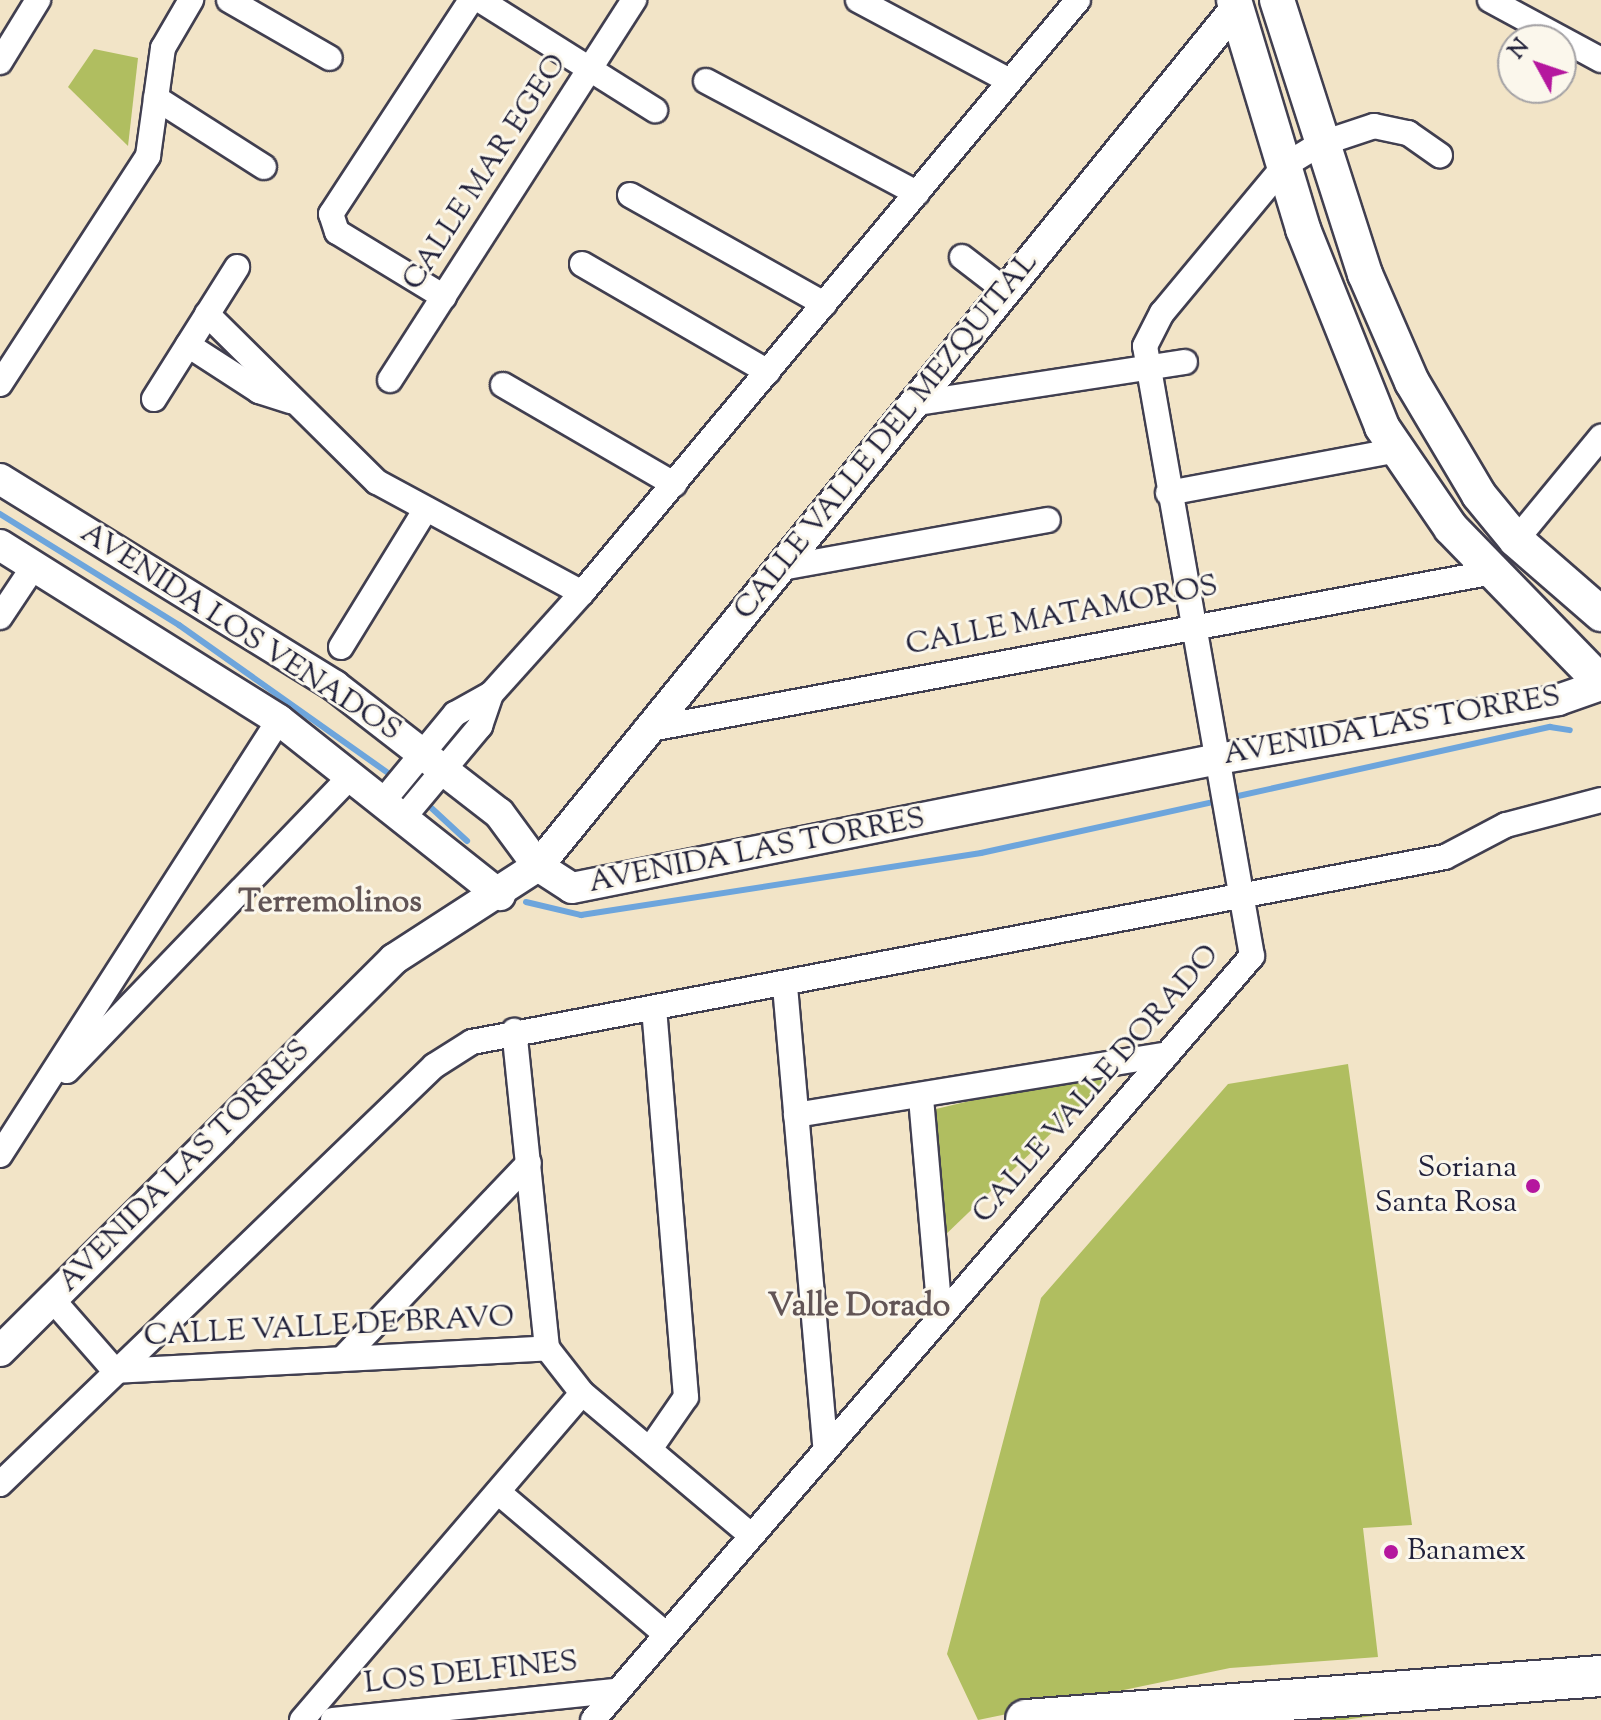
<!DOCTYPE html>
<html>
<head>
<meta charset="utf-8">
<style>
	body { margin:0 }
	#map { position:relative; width:1601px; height:1720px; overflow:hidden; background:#f2e4c7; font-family:"Sorts Mill Goudy",serif }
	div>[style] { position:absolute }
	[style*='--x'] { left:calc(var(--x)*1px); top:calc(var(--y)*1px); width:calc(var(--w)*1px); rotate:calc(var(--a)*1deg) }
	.green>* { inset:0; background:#b0be60 }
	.stream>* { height:6px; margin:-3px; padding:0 3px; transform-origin:3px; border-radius:3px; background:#6da5dc }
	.roads { filter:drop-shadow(2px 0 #413f50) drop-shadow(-2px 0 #413f50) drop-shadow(0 2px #413f50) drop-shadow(0 -2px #413f50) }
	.minor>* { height:24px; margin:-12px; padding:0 12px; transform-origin:12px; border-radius:12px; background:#fff }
	.tertiary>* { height:30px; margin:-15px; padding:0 15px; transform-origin:15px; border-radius:15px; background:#fff }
	.secondary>* { height:34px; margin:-17px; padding:0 17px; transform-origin:17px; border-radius:17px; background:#fff }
	.trunk>* { height:40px; margin:-20px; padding:0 20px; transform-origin:20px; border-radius:20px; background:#fff }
	.dots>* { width:22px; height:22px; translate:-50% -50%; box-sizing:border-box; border:4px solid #fbf7ec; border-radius:50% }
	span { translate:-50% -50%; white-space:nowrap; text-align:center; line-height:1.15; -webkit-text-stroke:6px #fbf7ec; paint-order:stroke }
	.street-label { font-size:30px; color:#22223b }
	.poi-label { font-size:30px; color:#22223b }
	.right { translate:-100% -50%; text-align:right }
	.left { translate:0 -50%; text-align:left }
	.neighbourhood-label { font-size:32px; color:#625556; font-weight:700 }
	.north { position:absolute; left:1497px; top:24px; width:80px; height:80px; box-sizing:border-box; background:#fbf7ec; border:2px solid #a4a2a5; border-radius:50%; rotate:310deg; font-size:22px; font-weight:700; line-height:32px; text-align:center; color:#22223b }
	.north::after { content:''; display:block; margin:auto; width:28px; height:36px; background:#b5179e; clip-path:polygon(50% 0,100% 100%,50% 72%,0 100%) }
</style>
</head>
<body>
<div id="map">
	<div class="green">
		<div style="clip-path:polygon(94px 49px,138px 58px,128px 146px,68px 87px)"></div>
		<div style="clip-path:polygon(1348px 1064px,1412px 1525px,1363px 1528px,1378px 1657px,1230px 1668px,978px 1720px,947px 1654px,1041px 1298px,1228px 1084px)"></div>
		<div style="clip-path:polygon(1122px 1065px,941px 1239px,919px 1113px)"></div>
		<div style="clip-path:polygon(1471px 1702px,1344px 1720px,1225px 1720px)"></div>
	</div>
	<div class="stream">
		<div style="--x:0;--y:514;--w:211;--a:31.8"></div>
		<div style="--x:179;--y:625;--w:265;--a:35.3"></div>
		<div style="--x:1229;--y:798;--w:329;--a:-12.5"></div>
		<div style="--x:1550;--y:727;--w:20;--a:9"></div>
		<div style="--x:426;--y:803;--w:56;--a:42.8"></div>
		<div style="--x:526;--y:902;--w:57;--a:13.3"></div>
		<div style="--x:581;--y:915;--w:405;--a:-8.8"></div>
		<div style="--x:981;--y:853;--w:243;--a:-12.4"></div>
	</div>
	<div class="roads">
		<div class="minor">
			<div style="--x:229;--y:0;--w:116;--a:29.9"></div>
			<div style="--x:480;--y:0;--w:207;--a:32.2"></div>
			<div style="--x:858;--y:0;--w:172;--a:28.1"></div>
			<div style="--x:1490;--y:0;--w:126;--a:28.4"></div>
			<div style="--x:0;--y:62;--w:73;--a:-58.5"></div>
			<div style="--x:706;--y:81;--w:239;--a:28"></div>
			<div style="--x:156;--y:98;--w:128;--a:32.6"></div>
			<div style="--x:630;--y:195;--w:223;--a:29.3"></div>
			<div style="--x:962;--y:257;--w:56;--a:37.7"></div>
			<div style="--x:582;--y:264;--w:215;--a:30.1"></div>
			<div style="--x:444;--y:297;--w:125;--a:-148.7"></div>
			<div style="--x:337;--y:232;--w:19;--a:-108"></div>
			<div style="--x:331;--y:214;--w:256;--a:-56.8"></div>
			<div style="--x:207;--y:314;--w:239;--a:44.7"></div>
			<div style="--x:377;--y:482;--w:233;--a:28.4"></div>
			<div style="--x:188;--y:345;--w:85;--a:32.9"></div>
			<div style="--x:259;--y:391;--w:33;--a:18"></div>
			<div style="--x:390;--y:380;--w:452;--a:-57.3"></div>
			<div style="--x:0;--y:384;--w:272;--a:-57"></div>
			<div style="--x:148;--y:156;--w:109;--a:-82.1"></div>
			<div style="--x:163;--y:48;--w:56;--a:-59.7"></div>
			<div style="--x:503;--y:385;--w:198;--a:30.1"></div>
			<div style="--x:154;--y:399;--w:156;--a:-57.8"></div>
			<div style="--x:917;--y:403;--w:271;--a:-8.7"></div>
			<div style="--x:1168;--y:493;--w:233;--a:-10.6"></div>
			<div style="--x:1516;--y:540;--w:134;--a:-50.5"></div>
			<div style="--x:781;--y:568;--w:271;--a:-10.2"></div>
			<div style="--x:0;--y:617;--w:61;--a:-56.3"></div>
			<div style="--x:341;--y:647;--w:162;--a:-58.4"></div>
			<div style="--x:645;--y:730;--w:863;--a:-10.55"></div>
			<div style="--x:384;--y:800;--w:112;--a:-50.5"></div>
			<div style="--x:455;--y:714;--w:41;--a:-29.1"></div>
			<div style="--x:491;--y:694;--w:136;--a:-48"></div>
			<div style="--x:582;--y:593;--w:773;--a:-50.09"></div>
			<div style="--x:404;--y:817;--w:119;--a:-50.1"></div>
			<div style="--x:480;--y:726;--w:34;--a:-71"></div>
			<div style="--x:785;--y:986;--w:461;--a:85"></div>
			<div style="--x:67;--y:1071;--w:411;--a:-46.1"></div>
			<div style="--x:921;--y:1098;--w:217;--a:85"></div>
			<div style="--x:796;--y:1115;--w:376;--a:-9.3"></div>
			<div style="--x:0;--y:1155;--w:517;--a:-57.32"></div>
			<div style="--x:52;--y:1299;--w:96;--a:48.8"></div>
			<div style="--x:115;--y:1371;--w:433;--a:-3"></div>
			<div style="--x:344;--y:1357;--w:268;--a:-46.4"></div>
			<div style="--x:582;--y:1393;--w:217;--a:40.1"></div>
			<div style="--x:650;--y:1449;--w:63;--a:-55.3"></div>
			<div style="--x:686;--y:1397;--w:390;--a:-94.7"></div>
			<div style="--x:0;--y:1484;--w:603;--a:-43.92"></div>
			<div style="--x:434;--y:1066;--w:45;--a:-32.3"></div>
			<div style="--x:472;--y:1042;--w:990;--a:-10.77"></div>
			<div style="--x:1445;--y:857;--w:69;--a:-27.7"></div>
			<div style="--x:1506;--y:825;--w:98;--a:-14.7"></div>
			<div style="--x:498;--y:1492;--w:216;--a:40.3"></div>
			<div style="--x:302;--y:1720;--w:430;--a:-49.4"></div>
			<div style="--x:582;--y:1393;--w:57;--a:-127.9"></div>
			<div style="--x:547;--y:1348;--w:319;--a:-95.9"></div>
			<div style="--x:333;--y:1720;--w:283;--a:-5.9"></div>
			<div style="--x:593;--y:1720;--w:1009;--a:-49.22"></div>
			<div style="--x:1252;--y:956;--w:619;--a:-99.95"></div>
			<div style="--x:1145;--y:346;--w:37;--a:-63"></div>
			<div style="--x:1162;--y:313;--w:191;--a:-50.3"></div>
			<div style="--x:1284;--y:166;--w:42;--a:-31.4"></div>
			<div style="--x:1320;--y:144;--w:57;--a:-18.4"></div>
			<div style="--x:1374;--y:126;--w:35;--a:12"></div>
			<div style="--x:1408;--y:133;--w:39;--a:35"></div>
		</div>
		<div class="tertiary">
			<div style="--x:0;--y:479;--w:394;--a:31.7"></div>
			<div style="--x:335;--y:686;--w:207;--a:37.8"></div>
			<div style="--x:499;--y:813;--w:66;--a:53.7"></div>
			<div style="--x:538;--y:866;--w:40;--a:32.9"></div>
			<div style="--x:572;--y:888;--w:659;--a:-11.29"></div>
			<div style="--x:1218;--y:759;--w:345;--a:-9.8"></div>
			<div style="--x:1558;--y:700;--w:46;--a:-19.2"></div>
			<div style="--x:0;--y:545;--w:329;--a:32.1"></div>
			<div style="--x:279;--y:720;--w:282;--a:38.4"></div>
			<div style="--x:0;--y:1351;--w:556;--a:-44.85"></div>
			<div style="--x:394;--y:959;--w:171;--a:-32.9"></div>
			<div style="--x:538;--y:866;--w:1106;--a:-50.87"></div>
		</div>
		<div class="secondary">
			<div style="--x:1234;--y:0;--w:239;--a:73.2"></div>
			<div style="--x:1303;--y:229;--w:213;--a:68.2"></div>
			<div style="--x:1382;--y:427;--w:122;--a:55.7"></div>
			<div style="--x:1451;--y:528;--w:215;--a:45.8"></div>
			<div style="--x:1277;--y:0;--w:288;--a:72.2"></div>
			<div style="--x:1365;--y:274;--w:118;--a:66.5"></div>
			<div style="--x:1412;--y:382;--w:131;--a:59.3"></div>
			<div style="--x:1479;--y:495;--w:58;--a:50.6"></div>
			<div style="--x:1516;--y:540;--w:113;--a:41"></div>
		</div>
		<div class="trunk">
			<div style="--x:1026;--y:1720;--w:577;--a:-4.38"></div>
		</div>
	</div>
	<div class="dots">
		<div style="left:1533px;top:1186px;background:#b5179e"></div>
		<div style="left:1391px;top:1552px;background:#b5179e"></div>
	</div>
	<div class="street-label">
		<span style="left:486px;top:173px;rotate:-57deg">CALLE MAR EGEO</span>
		<span style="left:887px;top:437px;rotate:-51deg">CALLE VALLE DEL MEZQUITAL</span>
		<span style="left:1062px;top:617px;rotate:-11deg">CALLE MATAMOROS</span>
		<span style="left:240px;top:633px;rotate:33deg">AVENIDA LOS VENADOS</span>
		<span style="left:1392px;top:727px;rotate:-10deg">AVENIDA LAS TORRES</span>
		<span style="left:757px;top:852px;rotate:-11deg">AVENIDA LAS TORRES</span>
		<span style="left:1097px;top:1085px;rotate:-49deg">CALLE VALLE DORADO</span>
		<span style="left:185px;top:1167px;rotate:-45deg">AVENIDA LAS TORRES</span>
		<span style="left:329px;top:1328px;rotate:-3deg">CALLE VALLE DE BRAVO</span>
		<span style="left:471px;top:1674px;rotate:-6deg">LOS DELFINES</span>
	</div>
	<div class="poi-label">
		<span class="right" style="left:1517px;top:1186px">Soriana<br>Santa Rosa</span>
		<span class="left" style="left:1407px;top:1552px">Banamex</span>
	</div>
	<div class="neighbourhood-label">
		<span style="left:330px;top:903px">Terremolinos</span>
		<span style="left:859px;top:1307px">Valle Dorado</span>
	</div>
	<div class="north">N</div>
</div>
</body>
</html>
